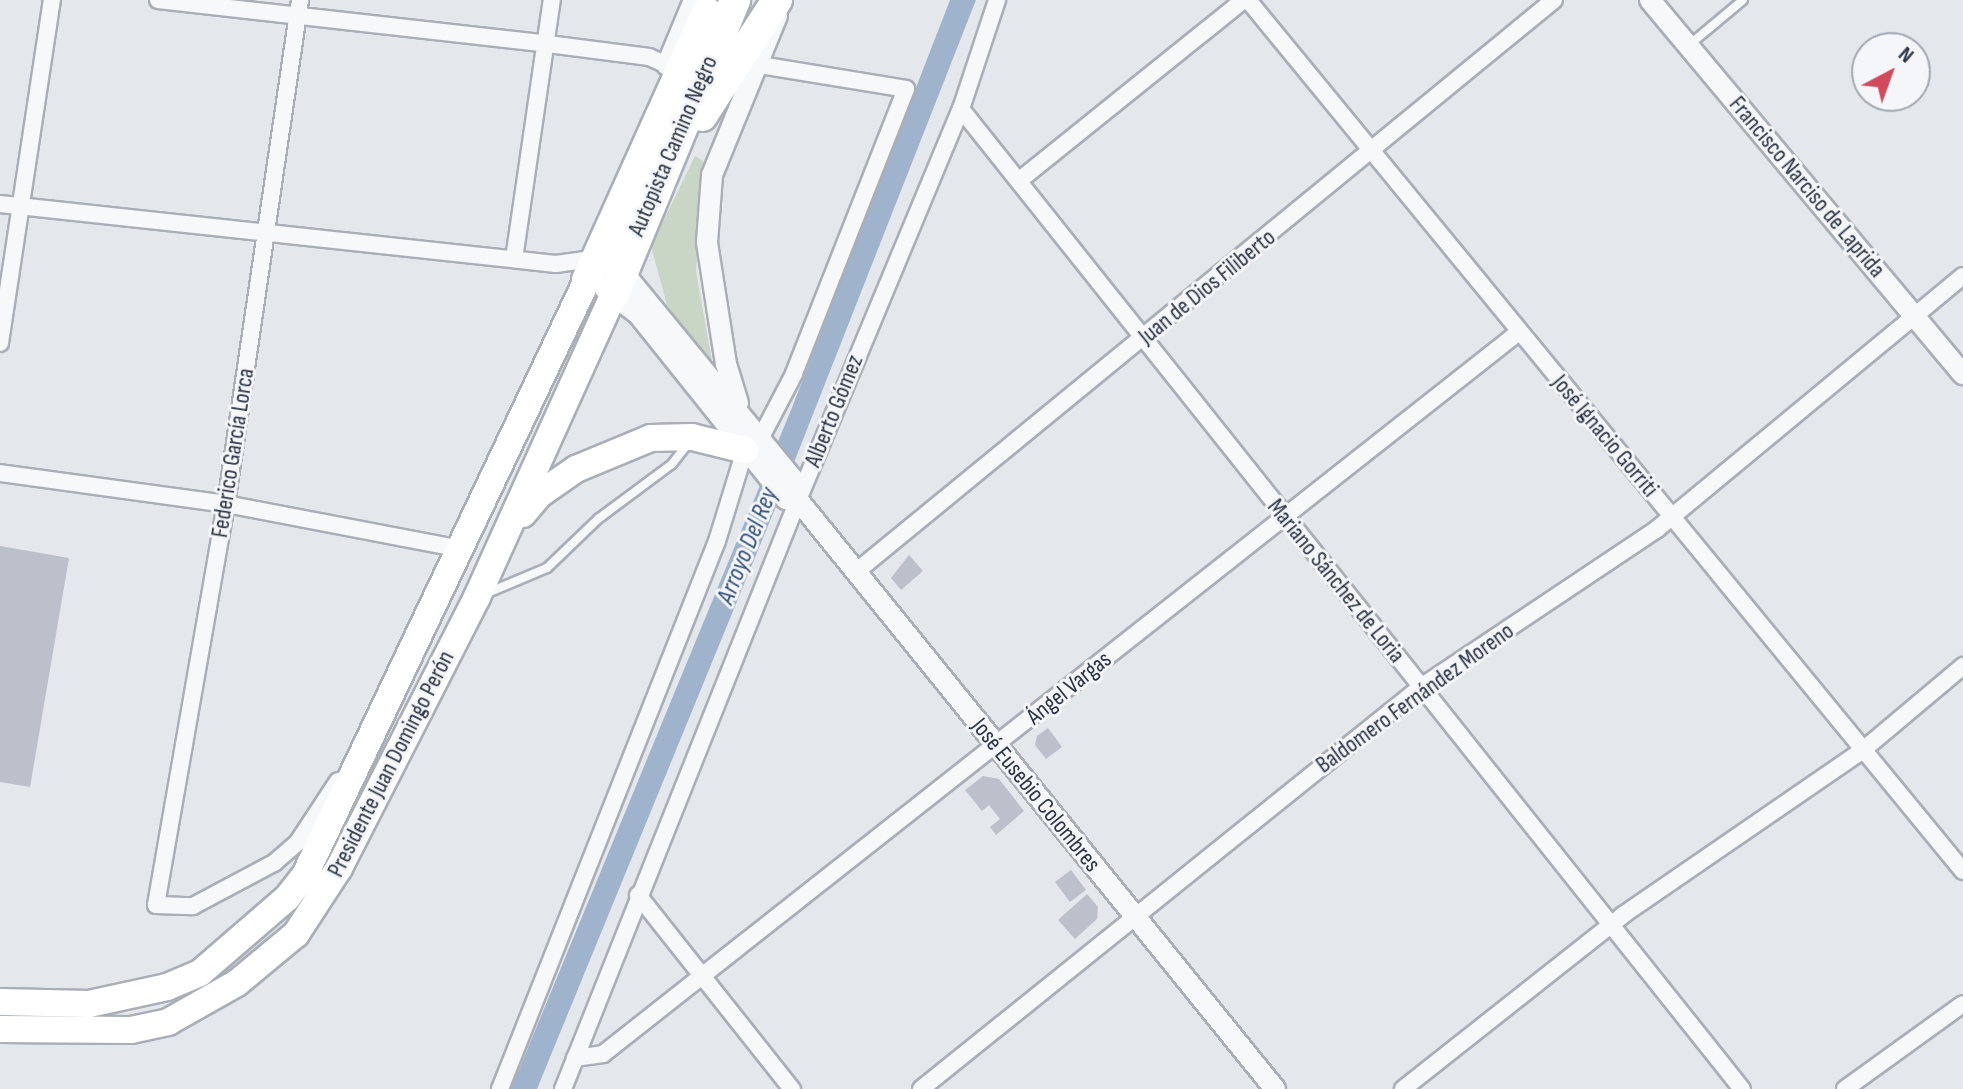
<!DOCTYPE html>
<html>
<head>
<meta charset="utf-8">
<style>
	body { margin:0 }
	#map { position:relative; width:1963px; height:1089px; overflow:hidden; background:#e4e7ec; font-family:"Sofia Sans Condensed",sans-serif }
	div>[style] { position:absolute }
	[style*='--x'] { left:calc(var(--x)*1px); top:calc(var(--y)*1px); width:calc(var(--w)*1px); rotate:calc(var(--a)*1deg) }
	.green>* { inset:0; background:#c9d6c5 }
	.water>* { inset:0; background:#9fb4cc }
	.building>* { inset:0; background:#bbc0ca }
	.roads { filter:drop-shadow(2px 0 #a9aeb7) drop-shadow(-2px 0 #a9aeb7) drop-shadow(0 2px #a9aeb7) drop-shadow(0 -2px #a9aeb7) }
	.service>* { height:8px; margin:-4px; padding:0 4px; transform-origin:4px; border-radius:4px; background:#f7f8fa }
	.minor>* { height:16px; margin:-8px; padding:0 8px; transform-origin:8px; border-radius:8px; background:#f7f8fa }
	.tertiary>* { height:20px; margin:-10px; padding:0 10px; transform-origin:10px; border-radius:10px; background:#f7f8fa }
	.primary>* { height:26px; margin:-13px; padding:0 13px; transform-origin:13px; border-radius:13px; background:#fff }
	.motorway>* { height:30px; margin:-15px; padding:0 15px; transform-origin:15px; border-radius:15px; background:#fff }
	span { translate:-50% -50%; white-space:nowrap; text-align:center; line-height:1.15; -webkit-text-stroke:6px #f4f6f9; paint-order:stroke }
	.street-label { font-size:24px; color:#2b3445 }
	.water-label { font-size:26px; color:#34527a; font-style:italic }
	.north { position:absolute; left:1851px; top:32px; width:80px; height:80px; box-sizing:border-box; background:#f4f6f9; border:2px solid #a4a8b1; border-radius:50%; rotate:41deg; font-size:22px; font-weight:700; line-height:32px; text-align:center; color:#2b3445 }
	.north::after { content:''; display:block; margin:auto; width:28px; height:36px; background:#d1495b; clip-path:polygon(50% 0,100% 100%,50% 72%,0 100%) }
</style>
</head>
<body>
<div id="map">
	<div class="green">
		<div style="clip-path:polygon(695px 156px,703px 161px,696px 271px,713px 367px,667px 305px,651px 246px)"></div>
	</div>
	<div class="water">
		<div style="clip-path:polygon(950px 0,976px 0,795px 460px,537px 1089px,511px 1089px,791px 410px)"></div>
	</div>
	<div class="building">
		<div style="clip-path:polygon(0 546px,69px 558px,30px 787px,0 782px)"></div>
		<div style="clip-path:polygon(909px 555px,923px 571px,901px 590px,891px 578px)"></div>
		<div style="clip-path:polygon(1048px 728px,1062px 747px,1046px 759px,1035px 745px,1037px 736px)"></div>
		<div style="clip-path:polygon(983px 776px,999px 779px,1024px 811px,996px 835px,990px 827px,1000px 819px,989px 805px,982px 811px,965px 790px)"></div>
		<div style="clip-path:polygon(1071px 870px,1086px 890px,1070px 902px,1055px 882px)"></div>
		<div style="clip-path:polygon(1087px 894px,1098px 907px,1097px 919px,1075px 939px,1058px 920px)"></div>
	</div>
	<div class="roads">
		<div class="service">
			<div style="--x:1689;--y:45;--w:70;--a:-39.8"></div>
			<div style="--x:485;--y:594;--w:67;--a:-22.8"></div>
			<div style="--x:547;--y:568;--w:71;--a:-43.9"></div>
			<div style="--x:598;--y:519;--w:92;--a:-36.6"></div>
			<div style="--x:672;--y:464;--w:28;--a:-52"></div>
		</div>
		<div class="minor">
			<div style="--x:158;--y:0;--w:392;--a:6.4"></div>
			<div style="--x:548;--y:44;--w:102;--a:7.3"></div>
			<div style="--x:649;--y:57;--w:20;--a:24"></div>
			<div style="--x:300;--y:0;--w:509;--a:98.35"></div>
			<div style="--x:226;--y:504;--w:407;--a:99.9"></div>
			<div style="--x:156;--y:905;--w:37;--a:2"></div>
			<div style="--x:193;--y:906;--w:92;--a:-28"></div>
			<div style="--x:274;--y:863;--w:32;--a:-41"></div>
			<div style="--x:298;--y:842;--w:73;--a:-56.7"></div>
			<div style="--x:1248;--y:0;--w:1127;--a:50.62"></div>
			<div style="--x:760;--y:65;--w:148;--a:9.3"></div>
			<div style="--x:906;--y:89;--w:306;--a:111.5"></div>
			<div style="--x:794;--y:374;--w:73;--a:117.6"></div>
			<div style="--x:961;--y:109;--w:1253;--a:51.45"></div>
			<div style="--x:1021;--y:179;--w:286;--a:-38.8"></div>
			<div style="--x:0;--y:204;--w:559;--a:6.16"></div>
			<div style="--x:556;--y:264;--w:42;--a:-8.1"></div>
			<div style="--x:514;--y:259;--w:262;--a:-81.7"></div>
			<div style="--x:0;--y:343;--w:347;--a:-81.4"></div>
			<div style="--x:0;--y:473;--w:228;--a:7.8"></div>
			<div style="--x:226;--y:504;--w:239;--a:10.8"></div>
			<div style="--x:857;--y:571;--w:901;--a:-39.33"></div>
			<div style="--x:638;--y:895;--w:248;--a:51.6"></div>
			<div style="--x:575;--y:1058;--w:28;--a:-8"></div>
			<div style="--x:603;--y:1054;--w:1166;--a:-38.25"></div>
			<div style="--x:500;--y:1089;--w:589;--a:-68.4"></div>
			<div style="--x:717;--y:541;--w:95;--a:-72.9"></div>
			<div style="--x:563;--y:1089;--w:634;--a:-68.25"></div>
			<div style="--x:798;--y:500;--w:424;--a:-67.4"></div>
			<div style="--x:961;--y:109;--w:115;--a:-71.7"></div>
			<div style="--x:921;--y:1089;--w:642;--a:-38.8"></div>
			<div style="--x:1421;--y:687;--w:284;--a:-33.8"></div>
			<div style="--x:1657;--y:529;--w:397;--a:-39.6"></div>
			<div style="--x:1403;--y:1089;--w:280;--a:-38.3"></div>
			<div style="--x:1623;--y:915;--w:291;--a:-34.5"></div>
			<div style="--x:1863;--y:750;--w:131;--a:-40"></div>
			<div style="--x:1845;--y:1089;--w:145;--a:-35.8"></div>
		</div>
		<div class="tertiary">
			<div style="--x:1650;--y:0;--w:488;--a:50.1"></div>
			<div style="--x:667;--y:65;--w:70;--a:-67.4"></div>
			<div style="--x:618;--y:266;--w:276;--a:50.6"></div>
			<div style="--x:793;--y:479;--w:22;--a:77"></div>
			<div style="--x:798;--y:500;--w:758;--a:51"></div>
			<div style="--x:605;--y:289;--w:41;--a:37.1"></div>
			<div style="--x:638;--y:314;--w:237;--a:51.3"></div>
			<div style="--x:786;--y:499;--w:12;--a:5"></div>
			<div style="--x:738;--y:403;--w:41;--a:-107.1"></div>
			<div style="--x:726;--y:364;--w:123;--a:-98.9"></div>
			<div style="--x:707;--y:242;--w:67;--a:-85.7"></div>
			<div style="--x:712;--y:175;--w:172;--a:-67.8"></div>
		</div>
		<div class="primary">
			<div style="--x:523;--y:514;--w:26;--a:-50"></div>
			<div style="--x:540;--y:494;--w:44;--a:-34.8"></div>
			<div style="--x:576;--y:469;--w:81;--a:-22.5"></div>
			<div style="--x:651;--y:438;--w:41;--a:-1.4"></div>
			<div style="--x:692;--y:437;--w:55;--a:13.8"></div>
			<div style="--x:0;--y:1002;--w:89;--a:1.3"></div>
			<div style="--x:89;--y:1004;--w:80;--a:-12.3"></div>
			<div style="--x:167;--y:987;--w:36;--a:-23"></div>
			<div style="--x:200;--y:973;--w:115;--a:-40.8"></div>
			<div style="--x:287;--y:898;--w:29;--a:-52"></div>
			<div style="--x:305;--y:875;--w:658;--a:-64.64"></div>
			<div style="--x:0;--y:1029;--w:131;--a:0.4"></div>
			<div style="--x:131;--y:1030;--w:38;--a:-12"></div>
			<div style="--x:168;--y:1022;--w:79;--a:-29.5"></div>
			<div style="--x:237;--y:983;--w:77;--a:-39.7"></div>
			<div style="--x:296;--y:934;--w:79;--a:-56.9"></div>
			<div style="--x:339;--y:868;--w:304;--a:-63"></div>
			<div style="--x:477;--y:597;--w:333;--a:-65.7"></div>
		</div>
		<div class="motorway">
			<div style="--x:702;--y:116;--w:138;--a:-57.1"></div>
			<div style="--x:587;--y:280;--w:293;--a:-65.8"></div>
			<div style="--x:614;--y:294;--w:318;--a:-67.6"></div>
		</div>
	</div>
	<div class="street-label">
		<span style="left:673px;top:146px;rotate:-67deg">Autopista Camino Negro</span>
		<span style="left:1807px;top:187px;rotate:50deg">Francisco Narciso de Laprida</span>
		<span style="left:1207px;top:287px;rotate:-39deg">Juan de Dios Filiberto</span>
		<span style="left:834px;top:411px;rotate:-68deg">Alberto Gómez</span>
		<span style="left:1605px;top:436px;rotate:50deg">José Ignacio Gorriti</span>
		<span style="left:233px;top:453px;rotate:-81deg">Federico García Lorca</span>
		<span style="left:1336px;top:581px;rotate:51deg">Mariano Sánchez de Loria</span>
		<span style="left:1069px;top:688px;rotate:-39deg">Ángel Vargas</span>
		<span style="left:1415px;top:698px;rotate:-36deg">Baldomero Fernández Moreno</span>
		<span style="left:391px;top:764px;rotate:-63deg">Presidente Juan Domingo Perón</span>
		<span style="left:1036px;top:795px;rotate:51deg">José Eusebio Colombres</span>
	</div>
	<div class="water-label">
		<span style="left:748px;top:546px;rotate:-68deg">Arroyo Del Rey</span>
	</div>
	<div class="north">N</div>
</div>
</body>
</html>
